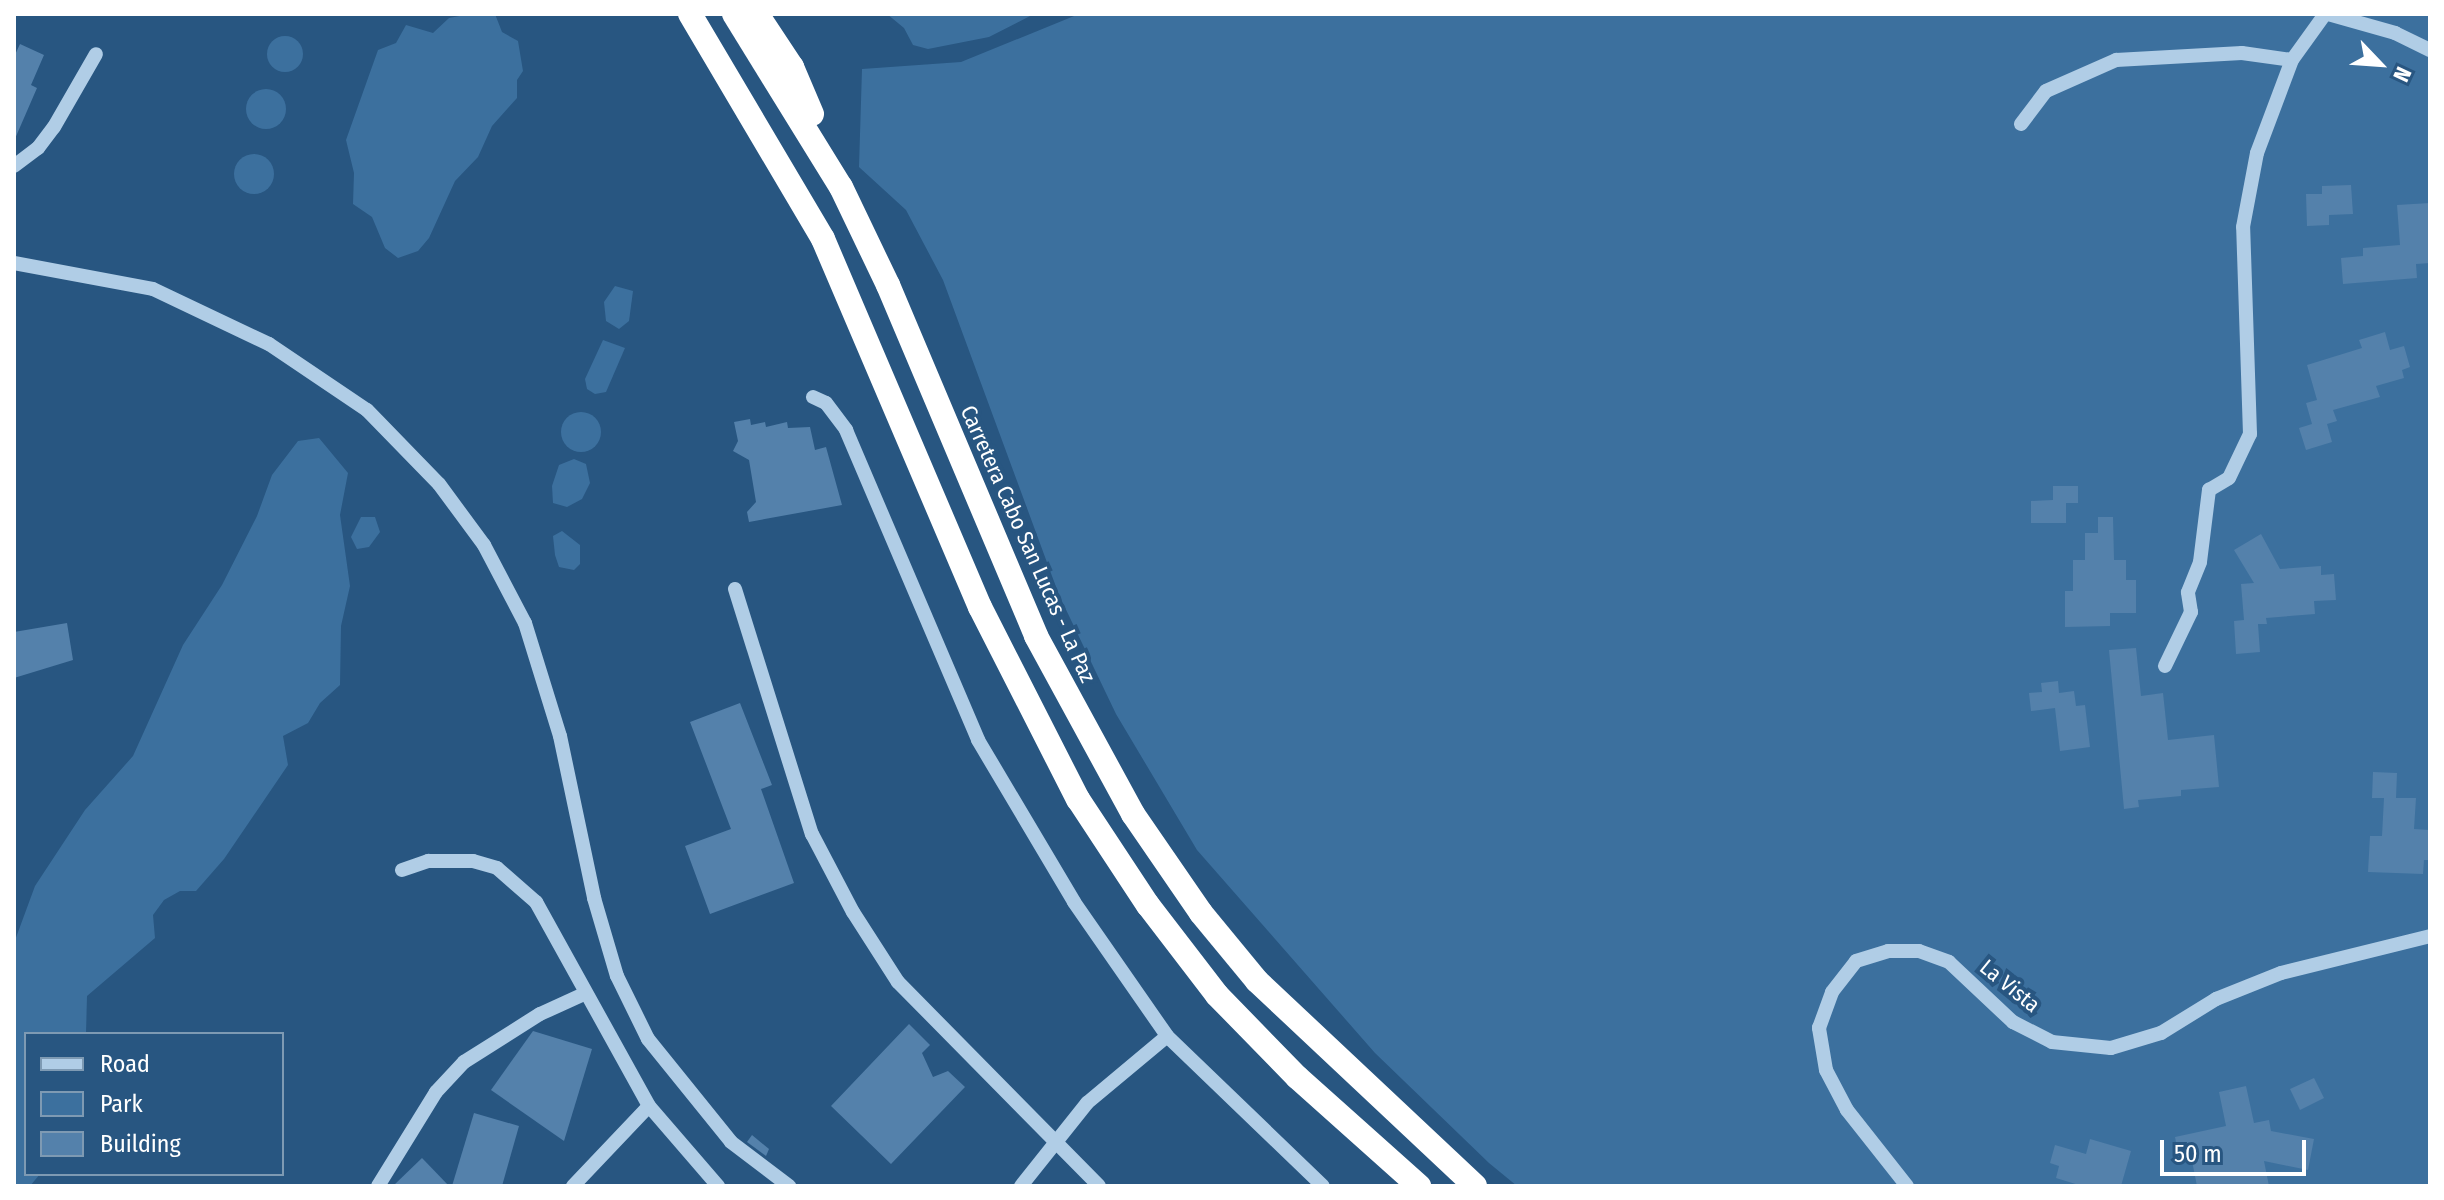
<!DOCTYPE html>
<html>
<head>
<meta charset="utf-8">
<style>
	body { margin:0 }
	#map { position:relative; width:2444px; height:1200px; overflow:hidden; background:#285681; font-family:"Fira Sans Condensed",sans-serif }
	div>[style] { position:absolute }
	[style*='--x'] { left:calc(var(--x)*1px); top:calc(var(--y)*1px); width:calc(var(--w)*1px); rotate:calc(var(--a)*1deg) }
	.green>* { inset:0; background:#3c709e }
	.round { border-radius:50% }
	.building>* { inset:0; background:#5481ab }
	.minor>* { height:14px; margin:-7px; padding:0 7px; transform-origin:7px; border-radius:7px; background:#b0cde6 }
	.highway>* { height:24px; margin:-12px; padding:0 12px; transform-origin:12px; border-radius:12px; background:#fff }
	span { translate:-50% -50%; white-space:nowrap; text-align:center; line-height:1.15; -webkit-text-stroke:8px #285681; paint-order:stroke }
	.street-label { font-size:22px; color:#fff }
	.frame { position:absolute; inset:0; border:16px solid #fff; pointer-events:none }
	.legend { position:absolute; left:24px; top:1032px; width:260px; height:144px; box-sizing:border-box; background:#285681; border:2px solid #7e9ab3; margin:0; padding:10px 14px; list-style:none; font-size:24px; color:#fff }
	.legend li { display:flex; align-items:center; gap:16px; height:40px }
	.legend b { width:40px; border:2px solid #7e9ab3 }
	.north { position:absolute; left:2340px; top:24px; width:80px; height:80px; -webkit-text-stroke:6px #285681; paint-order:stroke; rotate:115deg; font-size:22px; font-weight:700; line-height:32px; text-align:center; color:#fff }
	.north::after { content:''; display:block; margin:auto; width:28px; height:36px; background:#fff; clip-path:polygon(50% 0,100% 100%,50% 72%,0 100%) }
	.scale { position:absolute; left:2160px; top:1140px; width:146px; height:36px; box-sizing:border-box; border:4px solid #fff; border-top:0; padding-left:10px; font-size:24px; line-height:28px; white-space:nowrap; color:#fff; -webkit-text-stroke:6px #285681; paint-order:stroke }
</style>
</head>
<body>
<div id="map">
	<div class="green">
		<div style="clip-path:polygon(470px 14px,495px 14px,502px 32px,518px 41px,523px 71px,517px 80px,517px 98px,492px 126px,478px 157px,455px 181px,429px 238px,418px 251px,398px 258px,385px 248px,372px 217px,353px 204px,354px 173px,346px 140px,378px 50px,396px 43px,406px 25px,433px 33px,449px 18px)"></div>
		<div style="clip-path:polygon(887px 14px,1034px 14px,989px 37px,928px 49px,913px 45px,904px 28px)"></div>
		<div style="clip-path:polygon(1079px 14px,2430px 14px,2430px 1186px,1517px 1186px,1489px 1163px,1375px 1053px,1197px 850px,1116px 714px,1059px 595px,943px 280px,906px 210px,859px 167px,862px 69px,961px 62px)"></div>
		<div class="round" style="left:267px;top:36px;width:36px;height:36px"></div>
		<div class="round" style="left:246px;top:89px;width:40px;height:40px"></div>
		<div class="round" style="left:234px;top:154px;width:40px;height:40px"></div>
		<div style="clip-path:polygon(615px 286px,633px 291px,629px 321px,619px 329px,606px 321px,604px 302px)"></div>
		<div style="clip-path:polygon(603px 340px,625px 348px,606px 392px,595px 394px,587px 389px,585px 379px)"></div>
		<div class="round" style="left:561px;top:412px;width:40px;height:40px"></div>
		<div style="clip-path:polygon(319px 438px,348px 473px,340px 515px,350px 586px,341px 626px,340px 685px,320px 703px,308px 723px,283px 736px,288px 765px,224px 859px,196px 891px,180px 891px,164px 900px,153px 915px,155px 938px,87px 996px,86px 1034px,26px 1034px,26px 1174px,40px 1174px,30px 1186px,14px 1186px,14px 943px,35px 886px,85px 810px,133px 756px,183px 645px,222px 585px,257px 516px,272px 475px,298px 441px)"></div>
		<div style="clip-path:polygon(574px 459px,586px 464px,590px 483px,582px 499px,567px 507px,553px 503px,552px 486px,559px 465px)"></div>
		<div style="clip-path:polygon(361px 517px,375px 517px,380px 532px,369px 547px,357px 549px,351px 537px)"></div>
		<div style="clip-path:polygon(562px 531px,580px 545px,580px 564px,574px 570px,559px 567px,555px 555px,553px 536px)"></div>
	</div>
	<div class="building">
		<div style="clip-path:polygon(20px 44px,44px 55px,31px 85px,37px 88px,14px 141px,14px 57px)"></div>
		<div style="clip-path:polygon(2351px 185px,2353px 214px,2329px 215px,2329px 225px,2307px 226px,2306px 194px,2322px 194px,2322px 186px)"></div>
		<div style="clip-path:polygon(2430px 203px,2430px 263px,2416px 264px,2417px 278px,2343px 284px,2341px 258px,2363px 256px,2363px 248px,2400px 245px,2397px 205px)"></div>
		<div style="clip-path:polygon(2385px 332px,2390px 350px,2404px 346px,2410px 367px,2402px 370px,2404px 378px,2376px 386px,2380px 397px,2333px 410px,2337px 421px,2327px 424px,2332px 442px,2306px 450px,2299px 428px,2312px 424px,2306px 403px,2317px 400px,2307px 365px,2362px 348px,2359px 340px)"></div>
		<div style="clip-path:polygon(750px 419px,751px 425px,765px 422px,766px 427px,787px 422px,788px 428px,810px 427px,815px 450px,826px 447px,842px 505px,749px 522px,747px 512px,756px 502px,749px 460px,733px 451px,738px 441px,734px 422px)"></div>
		<div style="clip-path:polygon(2053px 486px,2078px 486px,2078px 503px,2066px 503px,2066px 523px,2031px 523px,2031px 501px,2053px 500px)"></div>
		<div style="clip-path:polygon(2098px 517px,2113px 517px,2114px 560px,2126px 560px,2126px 580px,2136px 580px,2136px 613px,2110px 613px,2110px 626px,2065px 627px,2065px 591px,2073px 591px,2073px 560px,2085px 560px,2085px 533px,2098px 533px)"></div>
		<div style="clip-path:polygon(2261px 534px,2280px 569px,2321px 566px,2321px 575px,2334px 574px,2336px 600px,2314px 601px,2315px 614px,2266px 618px,2267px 624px,2258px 624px,2260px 652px,2236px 654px,2234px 621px,2244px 620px,2241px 584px,2254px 583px,2234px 550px)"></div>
		<div style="clip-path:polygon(67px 623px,73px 660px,14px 678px,14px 632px)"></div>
		<div style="clip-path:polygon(2136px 648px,2141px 696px,2163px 693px,2168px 740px,2214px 735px,2219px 787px,2181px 790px,2181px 796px,2138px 800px,2139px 807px,2124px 809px,2109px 650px)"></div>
		<div style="clip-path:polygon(2058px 681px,2059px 693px,2074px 691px,2076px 706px,2085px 705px,2090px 747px,2060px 751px,2055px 708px,2031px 711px,2029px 693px,2042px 692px,2041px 683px)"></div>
		<div style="clip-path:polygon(740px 703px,772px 785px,761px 789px,794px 883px,710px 914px,685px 846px,731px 829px,690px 722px)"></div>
		<div style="clip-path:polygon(2373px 772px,2397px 773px,2396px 798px,2416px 798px,2414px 829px,2430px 830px,2430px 860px,2424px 860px,2423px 874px,2368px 872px,2370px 836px,2382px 836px,2384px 798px,2372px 798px)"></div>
		<div style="clip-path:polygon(909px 1024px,930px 1045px,922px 1053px,933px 1077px,948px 1071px,965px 1087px,891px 1164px,831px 1106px)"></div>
		<div style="clip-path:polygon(533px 1031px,592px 1049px,564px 1141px,491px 1090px)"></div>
		<div style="clip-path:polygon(2314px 1078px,2324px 1098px,2300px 1110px,2290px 1089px)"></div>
		<div style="clip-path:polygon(2246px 1086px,2254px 1123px,2269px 1120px,2271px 1131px,2314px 1139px,2308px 1170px,2264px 1161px,2269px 1186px,2197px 1186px,2191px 1156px,2179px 1158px,2175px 1137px,2226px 1126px,2219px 1092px)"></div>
		<div style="clip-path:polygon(474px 1113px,519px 1126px,502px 1186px,452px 1186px)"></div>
		<div style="clip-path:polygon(752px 1135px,769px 1149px,766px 1156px,747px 1142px)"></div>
		<div style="clip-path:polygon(2090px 1139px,2131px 1151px,2121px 1186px,2082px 1186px,2056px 1178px,2059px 1166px,2050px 1163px,2055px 1145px,2086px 1154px)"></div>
		<div style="clip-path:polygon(422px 1158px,449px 1186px,393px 1186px)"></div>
	</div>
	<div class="minor">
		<div style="--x:2328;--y:14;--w:70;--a:15.8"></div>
		<div style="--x:2395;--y:33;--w:39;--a:26"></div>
		<div style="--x:2021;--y:124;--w:41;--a:-52.9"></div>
		<div style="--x:2046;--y:91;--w:77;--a:-23.9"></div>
		<div style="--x:2116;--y:60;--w:126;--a:-3.2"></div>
		<div style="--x:2242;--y:53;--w:50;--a:8"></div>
		<div style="--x:14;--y:166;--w:30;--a:-37"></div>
		<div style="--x:38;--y:148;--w:26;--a:-53"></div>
		<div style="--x:54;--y:127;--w:84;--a:-60.1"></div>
		<div style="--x:14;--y:263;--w:141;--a:10.6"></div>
		<div style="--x:153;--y:289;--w:128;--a:25.4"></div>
		<div style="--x:269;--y:344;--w:118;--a:34"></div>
		<div style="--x:367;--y:410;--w:103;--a:45.8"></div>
		<div style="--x:439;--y:484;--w:76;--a:53.6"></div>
		<div style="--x:484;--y:545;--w:88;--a:62.3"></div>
		<div style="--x:525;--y:623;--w:118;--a:72.8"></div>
		<div style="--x:560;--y:736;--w:166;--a:78.1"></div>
		<div style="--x:594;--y:898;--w:81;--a:73.6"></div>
		<div style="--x:617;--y:976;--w:70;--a:63.8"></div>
		<div style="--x:648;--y:1039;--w:132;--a:51.1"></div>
		<div style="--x:731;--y:1142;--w:73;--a:37.2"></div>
		<div style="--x:813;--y:397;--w:14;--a:25"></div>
		<div style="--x:826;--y:403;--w:34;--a:53"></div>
		<div style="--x:846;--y:430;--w:337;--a:66.9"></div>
		<div style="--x:978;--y:740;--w:188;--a:59.3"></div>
		<div style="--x:1074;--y:902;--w:163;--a:55.2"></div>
		<div style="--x:1167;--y:1036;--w:216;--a:43.9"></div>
		<div style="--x:735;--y:589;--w:257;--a:72.6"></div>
		<div style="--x:812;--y:834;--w:88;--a:62.3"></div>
		<div style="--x:853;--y:912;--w:83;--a:57.3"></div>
		<div style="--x:898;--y:982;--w:286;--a:45.4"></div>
		<div style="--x:2165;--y:666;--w:60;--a:-64.3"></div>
		<div style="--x:2191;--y:612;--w:20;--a:-99"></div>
		<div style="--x:2188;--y:592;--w:32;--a:-68"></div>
		<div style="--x:2200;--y:562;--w:73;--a:-82.9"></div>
		<div style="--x:2209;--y:490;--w:23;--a:-31"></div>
		<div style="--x:2229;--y:478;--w:49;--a:-64.5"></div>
		<div style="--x:2250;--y:434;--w:207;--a:-91.9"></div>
		<div style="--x:2243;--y:227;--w:75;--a:-79.3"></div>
		<div style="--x:2257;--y:153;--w:99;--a:-69.4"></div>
		<div style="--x:2292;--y:60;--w:57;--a:-54.3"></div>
		<div style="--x:402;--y:870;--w:28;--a:-19"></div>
		<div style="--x:428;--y:861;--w:45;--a:0"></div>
		<div style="--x:473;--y:861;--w:25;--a:16"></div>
		<div style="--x:497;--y:868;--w:52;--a:41.1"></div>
		<div style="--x:536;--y:902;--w:233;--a:61"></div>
		<div style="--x:649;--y:1106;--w:106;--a:49.2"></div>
		<div style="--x:378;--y:1186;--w:110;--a:-58.3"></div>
		<div style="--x:436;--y:1092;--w:41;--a:-47"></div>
		<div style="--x:464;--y:1062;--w:90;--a:-32.3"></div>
		<div style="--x:540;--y:1014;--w:48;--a:-24.4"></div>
		<div style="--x:573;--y:1186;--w:110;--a:-46.5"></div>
		<div style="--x:1021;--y:1186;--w:106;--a:-51.5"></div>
		<div style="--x:1087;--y:1103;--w:104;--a:-39.9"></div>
		<div style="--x:1907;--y:1186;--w:97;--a:-128.3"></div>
		<div style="--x:1847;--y:1110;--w:45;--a:-117.7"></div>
		<div style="--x:1826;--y:1070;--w:43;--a:-99.5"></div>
		<div style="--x:1819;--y:1028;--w:38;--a:-70"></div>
		<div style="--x:1832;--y:992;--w:39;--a:-52"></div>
		<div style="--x:1856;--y:961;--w:34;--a:-17"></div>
		<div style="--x:1888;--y:951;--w:31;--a:0"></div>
		<div style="--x:1919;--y:951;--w:32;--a:20"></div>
		<div style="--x:1949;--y:962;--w:88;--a:43.2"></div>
		<div style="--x:2013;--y:1022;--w:44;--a:27.1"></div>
		<div style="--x:2052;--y:1042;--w:59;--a:5.8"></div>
		<div style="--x:2111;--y:1048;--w:52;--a:-16.7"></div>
		<div style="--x:2161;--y:1033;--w:65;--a:-31.7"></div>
		<div style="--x:2216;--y:999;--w:70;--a:-21.8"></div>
		<div style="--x:2281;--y:973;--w:154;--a:-13.9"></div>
	</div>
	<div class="highway">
		<div style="--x:690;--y:14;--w:261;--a:59.4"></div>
		<div style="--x:823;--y:239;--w:400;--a:66.9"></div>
		<div style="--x:980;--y:607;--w:216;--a:63"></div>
		<div style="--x:1078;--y:799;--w:127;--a:56.6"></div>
		<div style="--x:1148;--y:905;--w:113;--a:52.5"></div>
		<div style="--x:1217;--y:995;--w:115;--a:45.7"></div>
		<div style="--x:1297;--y:1077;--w:164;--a:41.8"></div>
		<div style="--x:734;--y:14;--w:203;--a:58.3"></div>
		<div style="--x:841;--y:187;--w:109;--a:64.4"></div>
		<div style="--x:888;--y:285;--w:381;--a:67.1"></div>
		<div style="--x:1036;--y:636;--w:203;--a:61.4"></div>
		<div style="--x:1133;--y:814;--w:120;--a:55.5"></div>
		<div style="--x:1201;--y:913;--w:88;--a:50.5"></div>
		<div style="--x:1257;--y:981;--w:299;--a:43.2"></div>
		<div style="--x:757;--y:14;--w:64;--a:56.6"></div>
		<div style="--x:792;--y:67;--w:51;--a:66.9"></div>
	</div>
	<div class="street-label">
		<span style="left:1028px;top:544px;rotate:66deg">Carretera Cabo San Lucas - La Paz</span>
		<span style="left:2010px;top:986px;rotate:39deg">La Vista</span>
	</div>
	<div class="frame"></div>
	<ul class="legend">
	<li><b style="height:10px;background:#b0cde6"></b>Road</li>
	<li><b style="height:22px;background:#3c709e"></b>Park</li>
	<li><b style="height:22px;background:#5481ab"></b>Building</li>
	</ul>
	<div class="north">N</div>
	<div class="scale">50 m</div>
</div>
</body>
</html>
